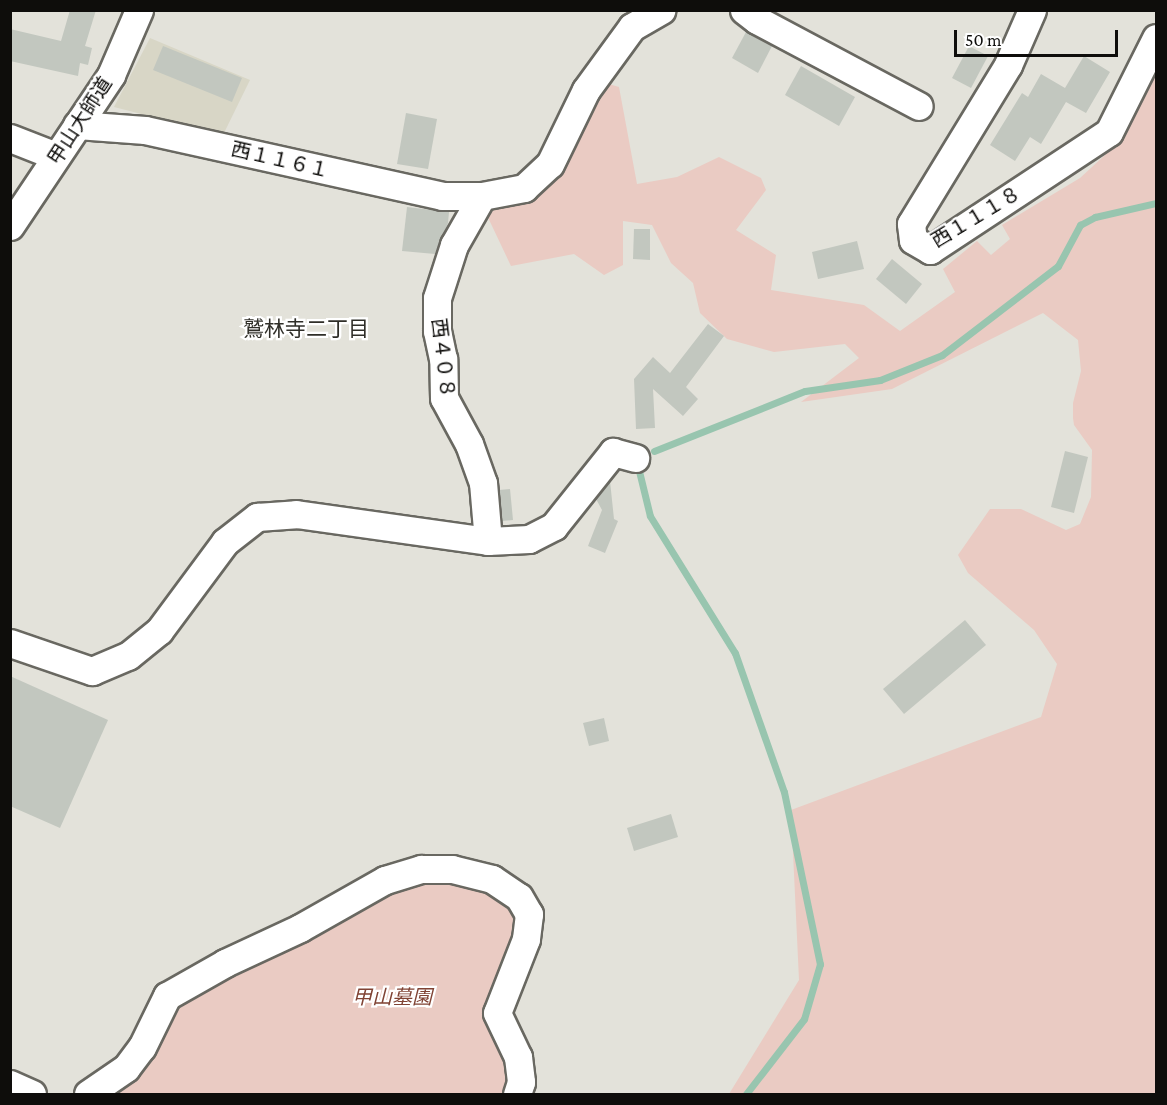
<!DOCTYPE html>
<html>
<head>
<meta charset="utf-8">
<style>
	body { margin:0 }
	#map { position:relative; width:1167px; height:1105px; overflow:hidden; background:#e3e2da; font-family:"Crimson Pro","Noto Sans JP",serif }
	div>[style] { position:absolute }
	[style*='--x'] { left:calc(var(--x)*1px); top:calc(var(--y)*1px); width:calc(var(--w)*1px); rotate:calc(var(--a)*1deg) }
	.built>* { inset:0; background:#d8d6c6 }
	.green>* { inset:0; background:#eacbc3 }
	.stream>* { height:7px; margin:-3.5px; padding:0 3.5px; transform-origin:3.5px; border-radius:3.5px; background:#98c5af }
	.building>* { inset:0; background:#c2c7bf }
	.roads { filter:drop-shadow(2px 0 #696861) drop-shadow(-2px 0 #696861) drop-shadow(0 2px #696861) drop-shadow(0 -2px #696861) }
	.minor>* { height:27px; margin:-13.5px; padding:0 13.5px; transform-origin:13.5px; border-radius:13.5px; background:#fff }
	span { translate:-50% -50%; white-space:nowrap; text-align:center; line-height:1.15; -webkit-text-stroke:4.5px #fff; paint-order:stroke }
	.street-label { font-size:20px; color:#0e0d0b }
	.park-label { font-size:20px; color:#804334; font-style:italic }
	.neighbourhood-label { font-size:21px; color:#2f2e28 }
	.frame { position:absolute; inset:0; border:12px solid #0e0d0b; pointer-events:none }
	.scale { position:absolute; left:954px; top:30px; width:164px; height:27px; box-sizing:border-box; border:3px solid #0e0d0b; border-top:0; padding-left:8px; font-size:18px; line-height:21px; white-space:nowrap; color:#0e0d0b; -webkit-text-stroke:4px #fff; paint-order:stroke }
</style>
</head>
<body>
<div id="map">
	<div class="built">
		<div style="clip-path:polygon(150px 38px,250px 80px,223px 135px,114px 107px)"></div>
	</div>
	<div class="green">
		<div style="clip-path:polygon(1156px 65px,1156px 1094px,729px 1094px,799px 980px,791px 810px,1041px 717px,1057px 664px,1034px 630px,968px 573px,958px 555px,990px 509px,1021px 509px,1066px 530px,1080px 524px,1091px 497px,1092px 450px,1074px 425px,1073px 418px,1073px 403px,1081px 371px,1078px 340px,1043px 313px,892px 389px,801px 402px,859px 358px,845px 344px,774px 352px,727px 339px,700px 313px,693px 283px,671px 263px,652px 225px,623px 221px,623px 265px,604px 275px,574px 254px,511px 266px,483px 207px,543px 191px,558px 173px,595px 80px,619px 87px,637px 184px,677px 177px,719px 157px,761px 178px,766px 190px,736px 230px,776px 255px,771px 290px,864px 305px,900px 331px,955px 292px,943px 269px,977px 241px,991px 255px,1010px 239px,1002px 225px,1080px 178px,1117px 144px)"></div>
		<div style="clip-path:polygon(421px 877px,489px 886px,522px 917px,489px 1011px,510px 1060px,509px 1094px,99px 1094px,176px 1002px,229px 969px)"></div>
	</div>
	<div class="stream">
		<div style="--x:654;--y:451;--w:162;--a:-21.7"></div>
		<div style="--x:805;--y:391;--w:76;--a:-8.3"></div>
		<div style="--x:880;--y:380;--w:67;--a:-22"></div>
		<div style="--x:942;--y:355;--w:146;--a:-37.5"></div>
		<div style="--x:1058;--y:266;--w:47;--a:-61.8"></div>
		<div style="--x:1080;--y:225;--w:17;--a:-28"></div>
		<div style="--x:1095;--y:217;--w:63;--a:-12.9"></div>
		<div style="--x:639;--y:471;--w:46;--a:76.3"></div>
		<div style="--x:650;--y:516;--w:161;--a:58.2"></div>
		<div style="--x:735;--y:653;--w:147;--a:70.6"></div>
		<div style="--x:784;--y:792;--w:176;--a:78.2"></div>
		<div style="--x:820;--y:964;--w:57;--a:106.2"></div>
		<div style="--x:804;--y:1019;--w:95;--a:127.7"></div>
	</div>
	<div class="building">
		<div style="clip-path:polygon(70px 10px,96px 10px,85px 46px,92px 48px,88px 65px,80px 63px,78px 76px,10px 61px,10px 29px,61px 41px)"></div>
		<div style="clip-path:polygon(746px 32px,772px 46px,758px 73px,732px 58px)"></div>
		<div style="clip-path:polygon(163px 46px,242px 78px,232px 102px,153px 70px)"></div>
		<div style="clip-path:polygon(969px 46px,988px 56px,971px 88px,952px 78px)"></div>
		<div style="clip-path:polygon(1084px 56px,1110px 72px,1086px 113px,1066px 102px,1041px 144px,1030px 137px,1015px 161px,990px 145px,1022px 93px,1028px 97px,1041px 74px,1065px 88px)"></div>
		<div style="clip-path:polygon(801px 66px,855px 97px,839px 126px,785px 95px)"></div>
		<div style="clip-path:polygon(406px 113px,437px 119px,428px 169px,397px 164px)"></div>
		<div style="clip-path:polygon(407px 207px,449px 212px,448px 223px,435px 254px,402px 251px)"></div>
		<div style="clip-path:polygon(634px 229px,650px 229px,650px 260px,633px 259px)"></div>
		<div style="clip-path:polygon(857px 241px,864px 269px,818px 279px,812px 252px)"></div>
		<div style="clip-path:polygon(892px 259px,922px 284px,906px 304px,876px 279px)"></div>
		<div style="clip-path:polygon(708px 324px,724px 336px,686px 387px,698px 399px,683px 416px,653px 389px,655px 428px,636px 429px,634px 379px,653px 357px,670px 373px)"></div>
		<div style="clip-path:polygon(1065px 451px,1088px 457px,1074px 513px,1051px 507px)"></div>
		<div style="clip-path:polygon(610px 481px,614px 519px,618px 521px,605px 553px,588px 546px,602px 510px,596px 499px)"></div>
		<div style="clip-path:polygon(510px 489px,513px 520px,502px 521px,499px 490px)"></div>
		<div style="clip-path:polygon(965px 620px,986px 645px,904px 714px,883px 689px)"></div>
		<div style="clip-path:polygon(10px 676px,108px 720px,60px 828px,10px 806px)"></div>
		<div style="clip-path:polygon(604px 718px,609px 741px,589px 746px,583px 723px)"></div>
		<div style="clip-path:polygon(671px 814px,678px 837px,634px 851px,627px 828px)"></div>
	</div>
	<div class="roads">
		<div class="minor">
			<div style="--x:744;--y:10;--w:16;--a:38"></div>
			<div style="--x:757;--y:20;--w:183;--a:28"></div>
			<div style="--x:1032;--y:10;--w:60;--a:113.6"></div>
			<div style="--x:1008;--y:65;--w:186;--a:121.4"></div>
			<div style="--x:911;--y:224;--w:16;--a:83"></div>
			<div style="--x:913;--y:240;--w:20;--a:30"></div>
			<div style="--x:930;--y:250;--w:214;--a:-33.4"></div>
			<div style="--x:1109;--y:132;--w:105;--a:-63.4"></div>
			<div style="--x:77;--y:125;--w:68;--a:4.2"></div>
			<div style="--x:145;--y:130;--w:304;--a:12.5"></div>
			<div style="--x:442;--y:196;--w:40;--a:0"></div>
			<div style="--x:10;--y:138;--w:49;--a:21.4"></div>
			<div style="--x:10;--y:226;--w:182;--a:-56.2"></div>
			<div style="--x:111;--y:75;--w:71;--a:-66.7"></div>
			<div style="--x:488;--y:541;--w:58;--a:-94.9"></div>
			<div style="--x:483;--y:483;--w:41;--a:-109.7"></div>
			<div style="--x:469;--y:444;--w:52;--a:-118.5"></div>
			<div style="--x:444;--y:398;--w:39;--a:-91"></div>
			<div style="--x:443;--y:359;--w:29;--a:-102"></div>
			<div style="--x:437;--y:331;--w:33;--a:-90"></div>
			<div style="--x:437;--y:298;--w:56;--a:-72.2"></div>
			<div style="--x:454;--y:245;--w:56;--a:-60.3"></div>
			<div style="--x:482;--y:196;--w:43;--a:-10.8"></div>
			<div style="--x:524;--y:188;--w:35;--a:-43"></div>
			<div style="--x:550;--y:164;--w:82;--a:-64.1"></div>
			<div style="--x:586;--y:90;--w:78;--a:-53.9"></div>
			<div style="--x:632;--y:27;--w:34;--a:-30"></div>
			<div style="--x:10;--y:643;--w:87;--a:18.9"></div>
			<div style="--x:92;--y:671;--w:39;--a:-23"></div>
			<div style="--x:128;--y:656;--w:40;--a:-39"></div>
			<div style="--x:159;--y:631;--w:111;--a:-53.4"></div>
			<div style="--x:225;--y:542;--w:41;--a:-38"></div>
			<div style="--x:257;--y:517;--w:39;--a:-4"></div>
			<div style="--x:296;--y:514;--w:194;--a:8"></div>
			<div style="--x:488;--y:541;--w:41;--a:-2.8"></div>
			<div style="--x:529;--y:539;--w:28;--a:-27"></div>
			<div style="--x:554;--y:526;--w:95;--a:-51.4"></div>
			<div style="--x:613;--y:452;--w:23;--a:15"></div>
			<div style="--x:10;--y:1084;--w:24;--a:24"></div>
			<div style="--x:88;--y:1094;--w:46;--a:-34.4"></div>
			<div style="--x:126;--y:1068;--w:26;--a:-53"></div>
			<div style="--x:142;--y:1047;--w:57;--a:-63.9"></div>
			<div style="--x:167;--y:996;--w:67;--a:-29.6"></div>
			<div style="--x:225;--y:963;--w:83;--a:-25"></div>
			<div style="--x:300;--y:928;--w:98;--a:-29.5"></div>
			<div style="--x:385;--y:880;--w:38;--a:-17"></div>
			<div style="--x:421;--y:869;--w:31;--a:0"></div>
			<div style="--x:452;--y:869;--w:41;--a:14"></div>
			<div style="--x:492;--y:879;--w:32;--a:34"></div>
			<div style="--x:519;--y:897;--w:20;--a:60"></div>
			<div style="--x:529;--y:914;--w:25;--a:97"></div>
			<div style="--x:526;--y:939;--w:79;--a:111.4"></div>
			<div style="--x:497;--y:1013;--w:49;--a:64.5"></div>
			<div style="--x:518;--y:1057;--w:25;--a:83"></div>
			<div style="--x:521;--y:1082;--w:13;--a:108"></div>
		</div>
	</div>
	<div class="street-label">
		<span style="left:80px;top:121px;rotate:-57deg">甲山大師道</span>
		<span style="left:280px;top:160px;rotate:13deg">西１１６１</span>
		<span style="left:976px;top:217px;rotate:-31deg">西１１１８</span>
		<span style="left:443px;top:358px;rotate:83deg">西４０８</span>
	</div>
	<div class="park-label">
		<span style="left:392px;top:997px">甲山墓園</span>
	</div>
	<div class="neighbourhood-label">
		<span style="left:306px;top:329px">鷲林寺二丁目</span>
	</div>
	<div class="frame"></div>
	<div class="scale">50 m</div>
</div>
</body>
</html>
